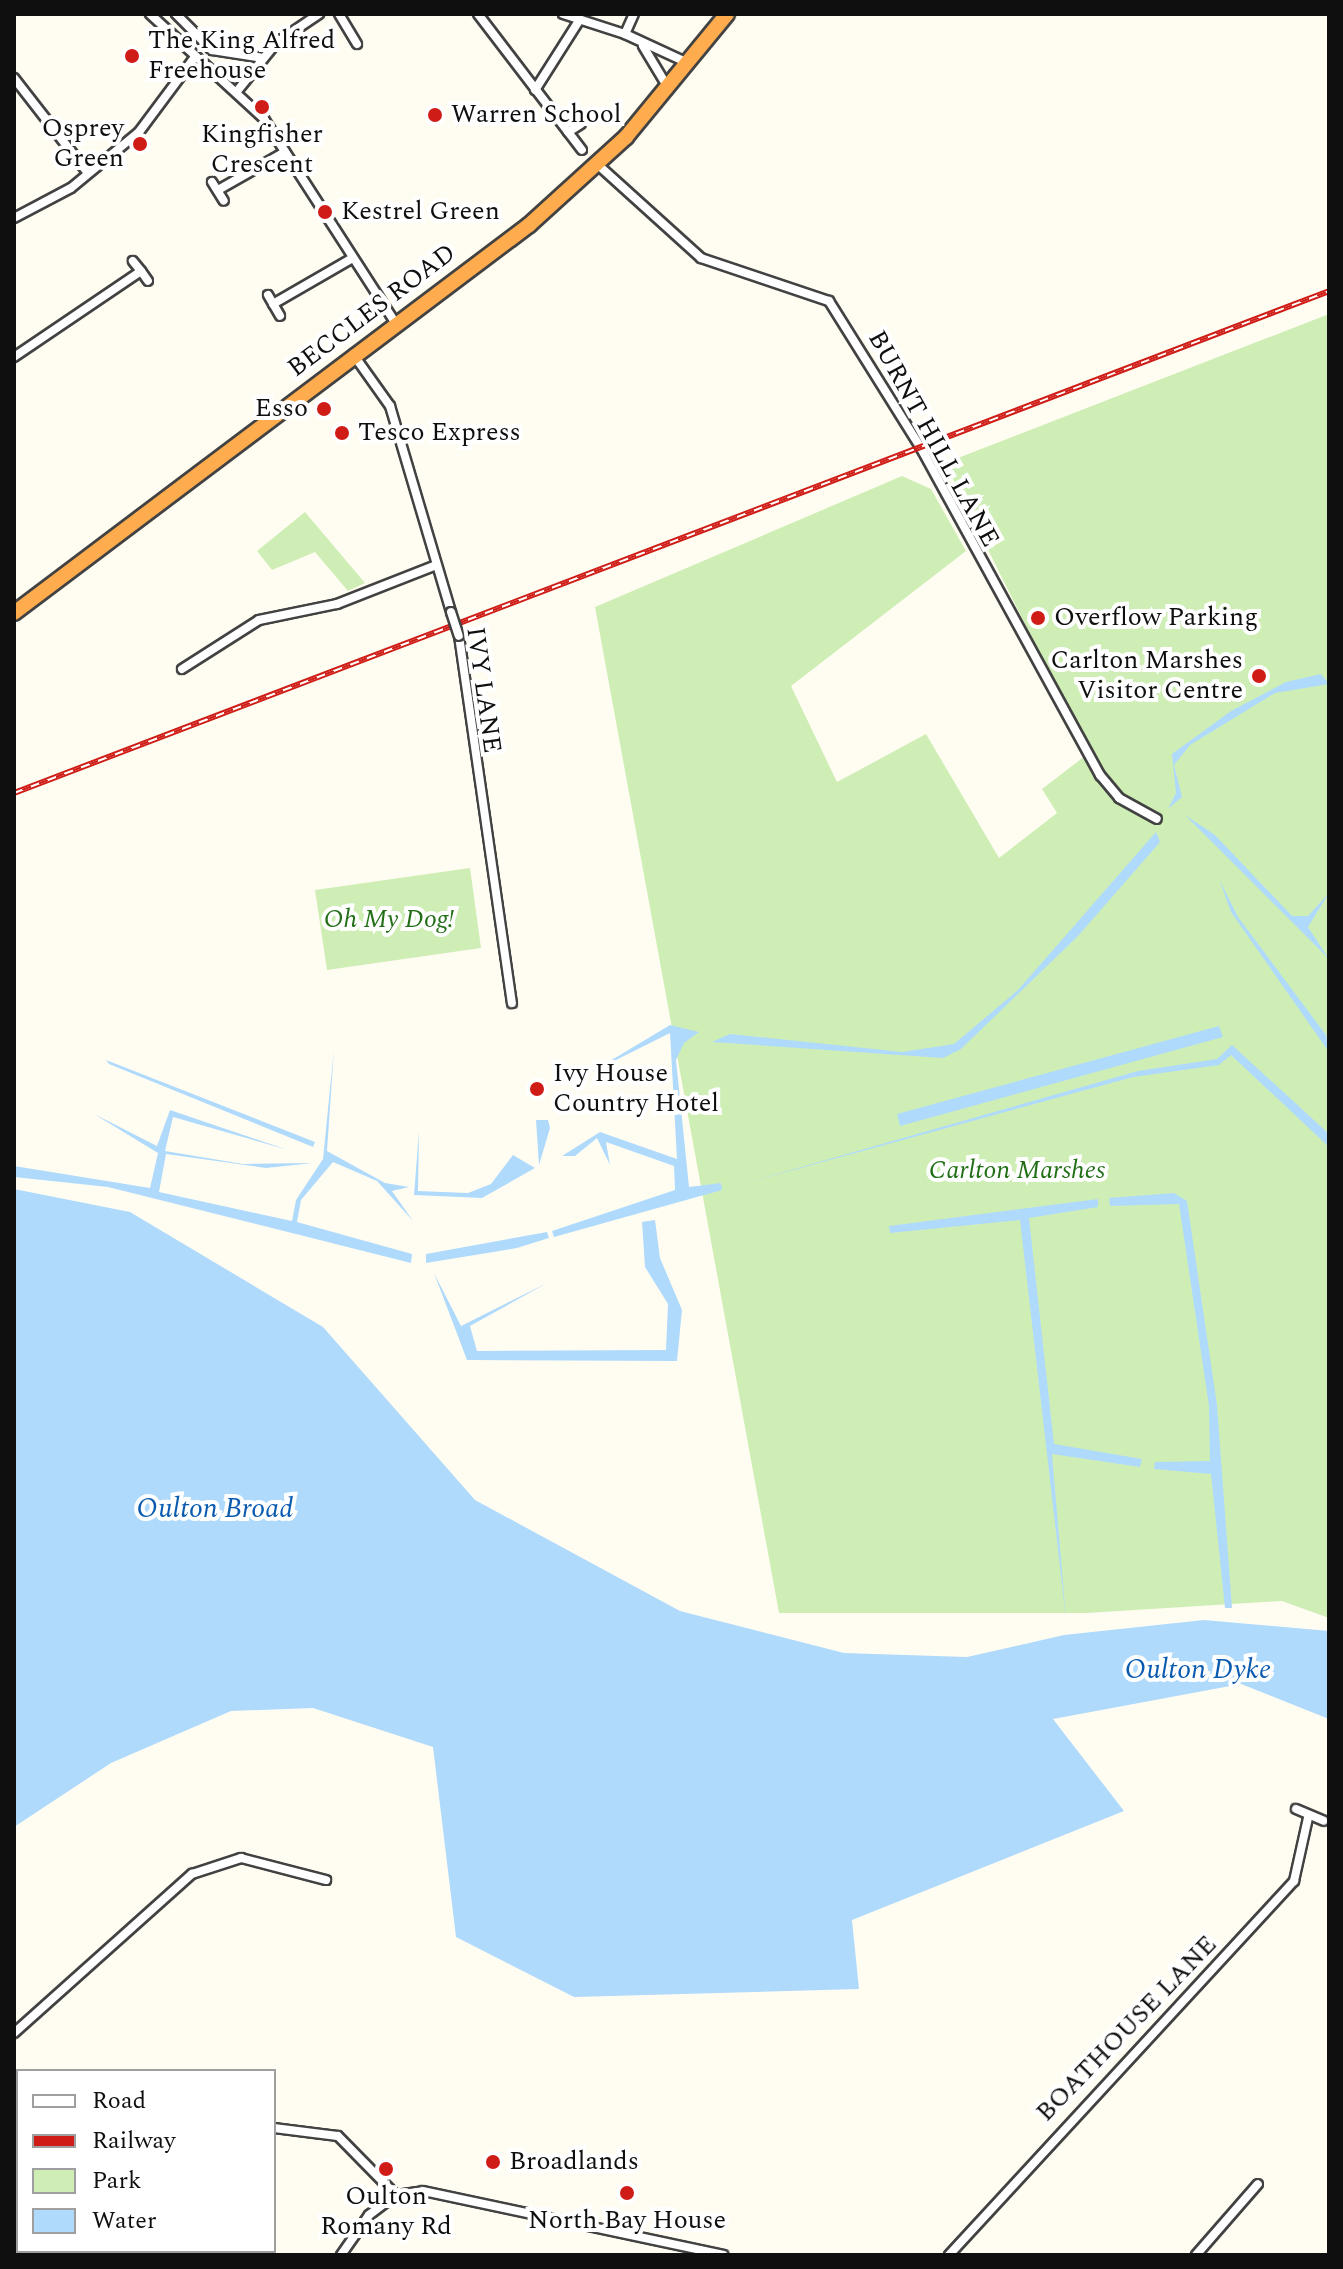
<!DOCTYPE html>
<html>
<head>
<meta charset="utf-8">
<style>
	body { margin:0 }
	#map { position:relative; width:1343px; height:2269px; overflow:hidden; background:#fffdf1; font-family:Spectral,serif }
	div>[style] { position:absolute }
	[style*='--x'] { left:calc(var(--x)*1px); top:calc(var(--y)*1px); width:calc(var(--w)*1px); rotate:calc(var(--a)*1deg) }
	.green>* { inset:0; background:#cfeeb6 }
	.water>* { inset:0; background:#b0dafc }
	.roads { filter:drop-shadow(2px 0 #424242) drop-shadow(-2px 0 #424242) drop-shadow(0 2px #424242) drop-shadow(0 -2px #424242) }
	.street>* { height:8px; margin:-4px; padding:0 4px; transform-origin:4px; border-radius:4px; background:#fff }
	.highway>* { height:14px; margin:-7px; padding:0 7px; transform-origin:7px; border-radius:7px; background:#ffac4f }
	.rail>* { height:6px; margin-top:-3px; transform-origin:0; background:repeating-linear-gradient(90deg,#fff 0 9px,#cf1c17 0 18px); box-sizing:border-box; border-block:2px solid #cf1c17 }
	.bridges { filter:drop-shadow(2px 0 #424242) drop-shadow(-2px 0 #424242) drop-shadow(0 2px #424242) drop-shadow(0 -2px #424242) }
	.street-bridge>* { height:8px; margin:-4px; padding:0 4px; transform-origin:4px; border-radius:4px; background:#fff }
	.dots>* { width:22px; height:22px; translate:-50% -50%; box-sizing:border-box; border:4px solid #fff; border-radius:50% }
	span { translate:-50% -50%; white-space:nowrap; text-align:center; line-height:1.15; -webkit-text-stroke:8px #fff; paint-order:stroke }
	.poi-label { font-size:26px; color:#0f0f0f }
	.left { translate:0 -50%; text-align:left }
	.right { translate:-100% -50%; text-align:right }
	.street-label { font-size:26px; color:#0f0f0f }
	.park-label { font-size:26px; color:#236f18; font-style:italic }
	.water-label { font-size:28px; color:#0a5baf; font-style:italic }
	.frame { position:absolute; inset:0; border:16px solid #0f0f0f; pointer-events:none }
	.legend { position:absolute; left:16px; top:2069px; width:260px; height:184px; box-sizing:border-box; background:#fff; border:2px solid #9f9f9f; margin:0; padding:10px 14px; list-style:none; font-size:24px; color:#0f0f0f }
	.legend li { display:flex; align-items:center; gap:16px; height:40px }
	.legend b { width:40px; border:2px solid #9f9f9f }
</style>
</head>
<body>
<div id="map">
	<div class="green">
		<div style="clip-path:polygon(1329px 314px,1329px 1618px,1282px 1601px,1087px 1613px,779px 1613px,595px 607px,902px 476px,931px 489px,966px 551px,791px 686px,837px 782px,926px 734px,999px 858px,1057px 813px,1042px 789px,1089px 753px,945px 463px)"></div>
		<div style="clip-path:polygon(305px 512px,365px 583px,348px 591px,315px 552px,272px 570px,257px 551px)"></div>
		<div style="clip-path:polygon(470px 868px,481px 948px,327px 970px,315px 890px)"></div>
	</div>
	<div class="water">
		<div style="clip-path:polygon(1321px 674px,1329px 684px,1275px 693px,1190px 745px,1174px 765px,1182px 797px,1168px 809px,1176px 793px,1172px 754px,1231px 711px,1286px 682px)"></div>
		<div style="clip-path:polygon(1185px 815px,1215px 835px,1292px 916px,1308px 916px,1329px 893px,1308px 927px,1329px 959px)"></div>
		<div style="clip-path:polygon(1156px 832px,1160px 842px,1078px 936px,961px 1049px,943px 1058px,712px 1042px,730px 1034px,902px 1052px,954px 1044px,1018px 990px)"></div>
		<div style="clip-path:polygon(1219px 879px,1238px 917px,1326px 1035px,1329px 1052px,1231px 912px)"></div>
		<div style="clip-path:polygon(670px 1025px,699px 1032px,684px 1043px,676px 1060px,689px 1187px,721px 1183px,722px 1190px,554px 1237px,552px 1231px,675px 1190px,674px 1166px,606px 1142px,610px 1165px,597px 1138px,575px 1156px,562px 1156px,600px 1132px,677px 1159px,670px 1033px,590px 1073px)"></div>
		<div style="clip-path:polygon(1219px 1026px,1223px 1037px,900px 1126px,897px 1114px)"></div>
		<div style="clip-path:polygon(1232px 1045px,1329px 1134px,1329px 1147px,1231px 1055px,1219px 1065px,1133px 1077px,749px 1182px,1138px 1071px,1217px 1059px)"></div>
		<div style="clip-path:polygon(334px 1049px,327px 1151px,385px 1183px,409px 1187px,392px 1191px,413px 1221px,377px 1181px,333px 1162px,301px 1200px,297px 1222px,412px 1254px,411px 1263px,108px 1187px,14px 1177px,14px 1166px,150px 1188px,158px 1153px,94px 1114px,157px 1146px,170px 1110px,288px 1150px,173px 1117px,165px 1151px,243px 1164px,313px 1163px,266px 1168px,166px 1154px,159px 1192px,292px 1221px,296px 1200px,323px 1159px)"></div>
		<div style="clip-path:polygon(106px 1060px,315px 1142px,313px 1147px,109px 1064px)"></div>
		<div style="clip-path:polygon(536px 1120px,548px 1120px,550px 1128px,539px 1165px)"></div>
		<div style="clip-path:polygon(419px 1131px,418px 1191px,468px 1193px,491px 1184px,513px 1155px,535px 1168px,482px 1198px,414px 1195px)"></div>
		<div style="clip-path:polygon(14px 1189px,130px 1212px,323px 1327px,475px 1500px,680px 1611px,844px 1653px,967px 1657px,1064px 1635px,1204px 1620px,1329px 1631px,1329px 1719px,1241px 1684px,1053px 1719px,1124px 1811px,852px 1920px,859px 1989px,574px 1997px,456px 1937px,433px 1747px,313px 1708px,231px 1711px,111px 1763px,14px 1827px)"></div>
		<div style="clip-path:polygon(1174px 1193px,1187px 1201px,1217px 1405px,1232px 1608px,1225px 1608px,1211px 1474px,1154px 1469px,1155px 1462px,1210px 1461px,1209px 1406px,1179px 1204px,1110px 1206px,1109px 1198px)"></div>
		<div style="clip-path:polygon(1098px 1199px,1098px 1207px,1029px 1218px,1054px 1444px,1142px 1459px,1140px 1467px,1052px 1454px,1066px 1619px,1020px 1220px,890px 1233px,889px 1226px)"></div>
		<div style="clip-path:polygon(655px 1220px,660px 1258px,682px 1310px,677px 1361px,467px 1360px,434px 1273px,461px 1326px,547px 1283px,470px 1326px,477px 1351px,666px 1350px,668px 1304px,645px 1267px,642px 1222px)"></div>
		<div style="clip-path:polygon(547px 1232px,549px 1238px,517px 1248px,426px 1263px,426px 1254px)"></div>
	</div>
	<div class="roads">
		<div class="street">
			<div style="--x:150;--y:14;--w:155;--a:42.6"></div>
			<div style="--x:264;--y:119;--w:242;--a:57.2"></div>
			<div style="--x:176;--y:14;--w:51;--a:45"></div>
			<div style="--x:212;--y:50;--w:52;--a:8.9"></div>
			<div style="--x:339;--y:14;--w:35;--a:59"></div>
			<div style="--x:478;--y:14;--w:171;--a:52.6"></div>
			<div style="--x:563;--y:14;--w:65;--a:17.9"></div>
			<div style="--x:625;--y:34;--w:22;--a:-66"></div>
			<div style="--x:625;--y:34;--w:69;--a:24.7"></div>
			<div style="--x:643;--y:46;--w:47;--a:59"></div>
			<div style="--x:14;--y:78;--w:120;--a:52.1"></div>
			<div style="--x:238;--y:90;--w:60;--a:-51"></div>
			<div style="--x:276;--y:43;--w:52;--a:-34"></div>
			<div style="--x:535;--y:90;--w:84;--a:-57.6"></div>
			<div style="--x:568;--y:132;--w:15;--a:-32"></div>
			<div style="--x:597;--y:164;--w:140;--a:42.1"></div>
			<div style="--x:701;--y:258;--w:135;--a:18.6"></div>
			<div style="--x:829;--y:301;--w:176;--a:58"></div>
			<div style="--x:922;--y:450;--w:371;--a:61.3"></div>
			<div style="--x:1100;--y:775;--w:30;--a:50"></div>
			<div style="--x:1119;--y:798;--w:43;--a:28.9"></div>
			<div style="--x:212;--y:182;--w:22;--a:58"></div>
			<div style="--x:218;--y:190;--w:77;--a:-29.6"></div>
			<div style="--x:14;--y:218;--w:64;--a:-27.8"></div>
			<div style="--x:71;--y:188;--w:88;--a:-39.5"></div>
			<div style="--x:139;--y:132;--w:94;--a:-53.3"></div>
			<div style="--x:141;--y:271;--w:12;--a:55"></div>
			<div style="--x:268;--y:295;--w:24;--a:60"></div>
			<div style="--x:273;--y:304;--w:90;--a:-30"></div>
			<div style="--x:353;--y:354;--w:64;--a:54.6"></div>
			<div style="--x:390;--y:406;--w:215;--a:73.5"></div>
			<div style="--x:14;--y:357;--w:153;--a:-34.1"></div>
			<div style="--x:141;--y:271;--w:13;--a:-129"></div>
			<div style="--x:459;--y:636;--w:371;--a:81.8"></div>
			<div style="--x:182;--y:669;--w:91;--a:-32.5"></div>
			<div style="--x:259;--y:620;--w:80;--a:-11.6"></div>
			<div style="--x:337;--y:604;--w:104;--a:-21.4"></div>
			<div style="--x:1296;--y:1809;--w:30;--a:23"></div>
			<div style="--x:14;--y:2033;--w:239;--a:-41.8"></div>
			<div style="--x:192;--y:1874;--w:52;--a:-18.1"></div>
			<div style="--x:241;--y:1858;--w:88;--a:14.5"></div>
			<div style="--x:14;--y:2113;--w:4;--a:14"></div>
			<div style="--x:274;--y:2128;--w:64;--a:7.1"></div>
			<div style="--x:338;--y:2136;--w:83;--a:45.5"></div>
			<div style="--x:341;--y:2255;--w:49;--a:-55"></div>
			<div style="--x:369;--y:2215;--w:34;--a:-37"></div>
			<div style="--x:396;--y:2195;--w:27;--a:-8"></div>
			<div style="--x:423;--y:2191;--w:307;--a:12"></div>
			<div style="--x:949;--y:2255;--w:509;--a:-47.31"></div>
			<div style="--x:1294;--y:1881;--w:65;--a:-77.5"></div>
			<div style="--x:1196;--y:2255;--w:94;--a:-48.9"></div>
		</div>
		<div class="highway">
			<div style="--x:14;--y:613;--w:645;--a:-36.99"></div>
			<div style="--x:529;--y:225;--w:131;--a:-42.2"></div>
			<div style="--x:626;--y:137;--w:159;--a:-50.6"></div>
		</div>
	</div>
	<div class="rail">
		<div style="--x:14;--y:793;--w:1408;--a:-20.89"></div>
	</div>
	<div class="bridges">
		<div class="street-bridge">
			<div style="--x:451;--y:612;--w:25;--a:72"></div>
		</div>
	</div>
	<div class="dots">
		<div style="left:132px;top:56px;background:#cf1c17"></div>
		<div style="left:262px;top:107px;background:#cf1c17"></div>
		<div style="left:435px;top:115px;background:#cf1c17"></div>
		<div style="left:140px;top:144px;background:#cf1c17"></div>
		<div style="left:325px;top:212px;background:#cf1c17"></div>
		<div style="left:324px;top:409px;background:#cf1c17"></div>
		<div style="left:342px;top:433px;background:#cf1c17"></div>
		<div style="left:1038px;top:618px;background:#cf1c17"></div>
		<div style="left:1259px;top:676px;background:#cf1c17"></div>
		<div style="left:537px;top:1089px;background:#cf1c17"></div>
		<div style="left:493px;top:2162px;background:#cf1c17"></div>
		<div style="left:386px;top:2169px;background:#cf1c17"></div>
		<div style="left:627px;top:2193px;background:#cf1c17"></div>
	</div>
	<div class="poi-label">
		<span class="left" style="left:148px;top:56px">The King Alfred<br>Freehouse</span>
		<span class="left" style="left:451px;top:115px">Warren School</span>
		<span class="right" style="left:124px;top:144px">Osprey<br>Green</span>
		<span style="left:262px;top:150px">Kingfisher<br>Crescent</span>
		<span class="left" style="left:341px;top:212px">Kestrel Green</span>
		<span class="right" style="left:308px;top:409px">Esso</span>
		<span class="left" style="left:358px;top:433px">Tesco Express</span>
		<span class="left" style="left:1054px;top:618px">Overflow Parking</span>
		<span class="right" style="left:1243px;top:676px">Carlton Marshes<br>Visitor Centre</span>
		<span class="left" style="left:553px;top:1089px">Ivy House<br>Country Hotel</span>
		<span class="left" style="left:509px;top:2162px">Broadlands</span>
		<span style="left:386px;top:2212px">Oulton<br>Romany Rd</span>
		<span style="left:627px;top:2221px">North Bay House</span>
	</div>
	<div class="street-label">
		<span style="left:372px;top:311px;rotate:-37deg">BECCLES ROAD</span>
		<span style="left:933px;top:439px;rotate:61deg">BURNT HILL LANE</span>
		<span style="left:483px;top:690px;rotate:82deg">IVY LANE</span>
		<span style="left:1127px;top:2029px;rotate:-46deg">BOATHOUSE LANE</span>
	</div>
	<div class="park-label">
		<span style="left:389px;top:920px">Oh My Dog!</span>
		<span style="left:1017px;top:1171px">Carlton Marshes</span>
	</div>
	<div class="water-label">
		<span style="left:215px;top:1509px">Oulton Broad</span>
		<span style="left:1198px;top:1670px">Oulton Dyke</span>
	</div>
	<div class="frame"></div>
	<ul class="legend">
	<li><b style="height:10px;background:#fff"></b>Road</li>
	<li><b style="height:10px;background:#cf1c17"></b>Railway</li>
	<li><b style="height:22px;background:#cfeeb6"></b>Park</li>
	<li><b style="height:22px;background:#b0dafc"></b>Water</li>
	</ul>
</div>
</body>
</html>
